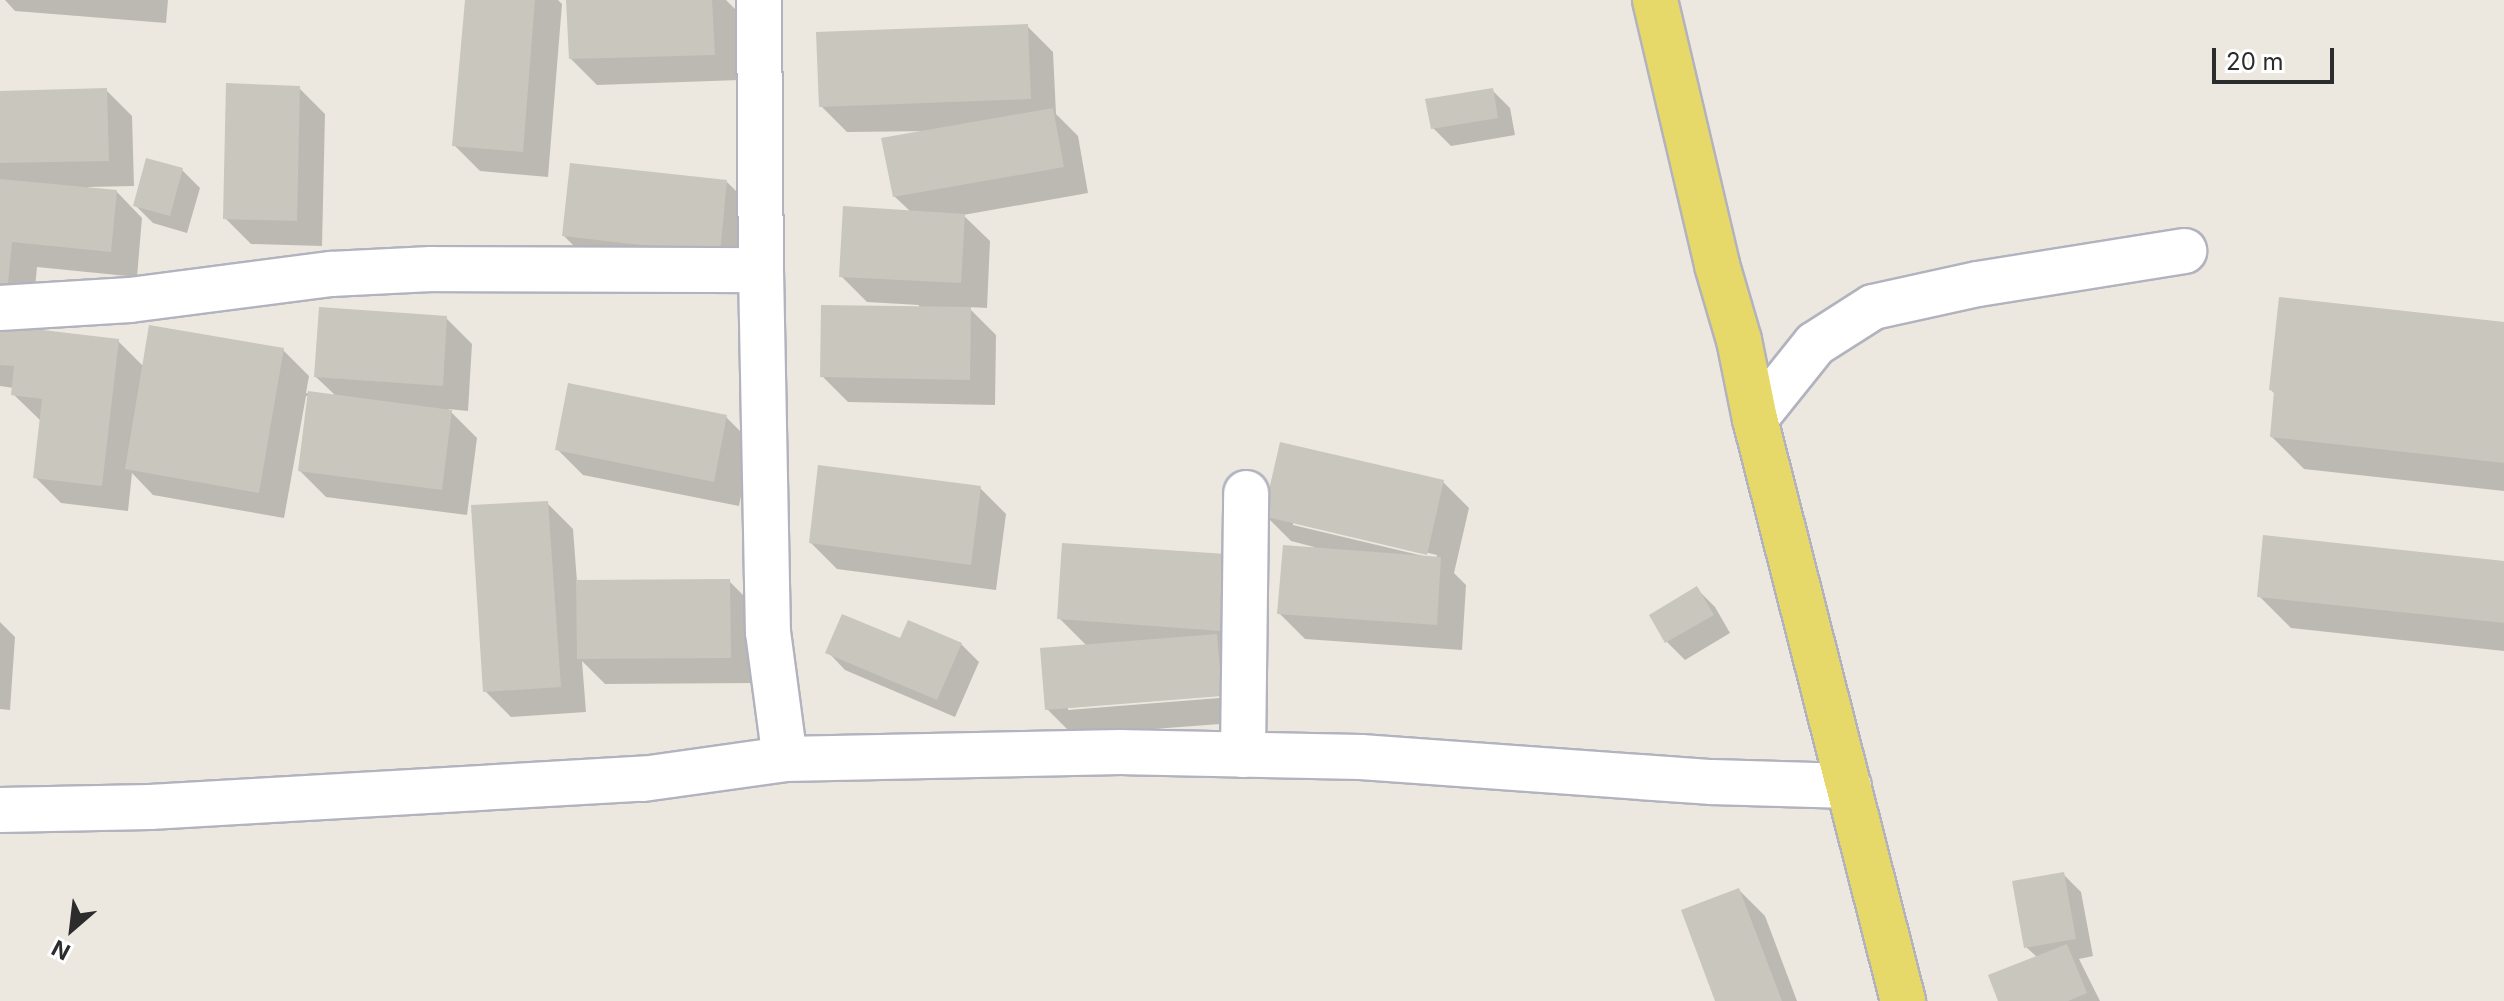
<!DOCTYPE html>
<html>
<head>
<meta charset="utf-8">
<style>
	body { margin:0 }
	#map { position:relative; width:2504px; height:1001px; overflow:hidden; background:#ece8df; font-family:Inter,sans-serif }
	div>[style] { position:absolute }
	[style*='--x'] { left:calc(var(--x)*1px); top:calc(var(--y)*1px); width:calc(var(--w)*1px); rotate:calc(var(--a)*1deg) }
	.shadow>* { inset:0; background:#0003 }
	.building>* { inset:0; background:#c8c6bd }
	.roads { filter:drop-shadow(2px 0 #b2b3be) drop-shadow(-2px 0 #b2b3be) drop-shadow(0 2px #b2b3be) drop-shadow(0 -2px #b2b3be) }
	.minor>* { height:44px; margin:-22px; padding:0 22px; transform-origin:22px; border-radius:22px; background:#fff }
	.major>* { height:44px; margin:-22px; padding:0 22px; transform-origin:22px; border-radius:22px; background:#e7d86a }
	span { translate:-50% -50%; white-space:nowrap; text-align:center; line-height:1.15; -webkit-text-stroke:7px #fff; paint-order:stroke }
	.north { position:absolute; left:32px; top:889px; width:80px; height:80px; -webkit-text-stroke:6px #fff; paint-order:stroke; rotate:208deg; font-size:22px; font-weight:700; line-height:32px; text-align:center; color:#2c2c2c }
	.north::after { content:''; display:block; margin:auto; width:28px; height:36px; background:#2c2c2c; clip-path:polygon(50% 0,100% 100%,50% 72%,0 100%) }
	.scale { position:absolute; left:2212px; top:48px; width:122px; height:36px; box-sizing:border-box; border:4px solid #2c2c2c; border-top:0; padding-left:10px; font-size:24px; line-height:28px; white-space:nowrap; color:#2c2c2c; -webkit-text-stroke:6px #fff; paint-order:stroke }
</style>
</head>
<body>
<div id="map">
	<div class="shadow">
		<div style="clip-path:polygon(5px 0,168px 0,166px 23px,15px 11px)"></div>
		<div style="clip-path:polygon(467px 0,558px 0,562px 4px,548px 177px,480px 171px,454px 145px)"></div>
		<div style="clip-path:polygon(568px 0,726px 0,737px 11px,740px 80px,597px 85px,571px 59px)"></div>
		<div style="clip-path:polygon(1027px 26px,1053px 52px,1056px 114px,1078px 136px,1088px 193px,963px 215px,990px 241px,987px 308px,968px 307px,996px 335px,995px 405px,848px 402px,822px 376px,919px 308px,919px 305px,867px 302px,841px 276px,911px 212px,894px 196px,932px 131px,847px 132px,821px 106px)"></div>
		<div style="clip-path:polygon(299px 88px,325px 114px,322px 246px,251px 244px,225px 218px)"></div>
		<div style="clip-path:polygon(106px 90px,132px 116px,134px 186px,88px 187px,88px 190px,117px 192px,142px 218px,137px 277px,37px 267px,33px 309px,0 306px,0 93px)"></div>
		<div style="clip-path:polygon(1492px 90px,1510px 108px,1515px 135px,1451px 146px,1433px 128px)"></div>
		<div style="clip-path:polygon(182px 170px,200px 188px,187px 233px,153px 223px,135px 205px)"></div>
		<div style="clip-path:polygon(727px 182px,753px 208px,745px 279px,590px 262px,564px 236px)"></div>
		<div style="clip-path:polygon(446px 318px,472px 344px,468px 411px,448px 409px,477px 438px,467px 515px,326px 497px,300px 471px,309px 396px,306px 396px,284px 518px,153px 495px,132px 473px,128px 511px,61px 503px,35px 477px,41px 421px,13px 394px,14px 388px,0 386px,0 327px,118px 341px,144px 367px,283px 350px,309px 376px,306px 393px,337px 397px,316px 377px)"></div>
		<div style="clip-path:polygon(2504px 324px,2504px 491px,2304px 469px,2272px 437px,2276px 395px,2271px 390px)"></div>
		<div style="clip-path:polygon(726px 417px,752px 443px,739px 506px,583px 475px,557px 449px)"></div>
		<div style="clip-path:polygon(evenodd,1443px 482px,1469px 508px,1454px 573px,1466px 585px,1462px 650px,1305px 639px,1279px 613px,1314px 547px,1291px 541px,1265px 515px,1443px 482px,1293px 521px,1437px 555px,1436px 559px,1293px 525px,1293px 521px)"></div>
		<div style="clip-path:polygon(980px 488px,1006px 514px,996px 590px,837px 569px,811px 543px)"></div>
		<div style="clip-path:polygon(547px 503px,573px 529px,577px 582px,729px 581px,755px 607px,756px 683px,605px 684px,582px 661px,586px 712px,511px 717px,485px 691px)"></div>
		<div style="clip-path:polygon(evenodd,1225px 556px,1247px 722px,1073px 735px,1047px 709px,1087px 646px,1060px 619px,1225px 556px,1232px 693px,1232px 697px,1068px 710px,1068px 706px,1232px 693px)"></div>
		<div style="clip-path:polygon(2504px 563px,2504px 651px,2291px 628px,2259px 596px)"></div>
		<div style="clip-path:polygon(1697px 589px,1715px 607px,1730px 633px,1685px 660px,1667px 642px,1651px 615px)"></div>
		<div style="clip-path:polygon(0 622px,15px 637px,10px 710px,0 709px)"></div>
		<div style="clip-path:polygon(901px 641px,961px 644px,979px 662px,955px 717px,845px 670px,828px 652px)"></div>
		<div style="clip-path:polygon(2063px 874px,2081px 892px,2093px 956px,2079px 959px,2100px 1001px,2000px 1001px,2037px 957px,2026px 947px)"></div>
		<div style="clip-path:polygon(1739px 890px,1765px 916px,1797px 1001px,1717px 1001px)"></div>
	</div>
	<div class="building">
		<div style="clip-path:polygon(465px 0,535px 0,523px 152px,452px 146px)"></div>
		<div style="clip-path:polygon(566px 0,712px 0,715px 55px,569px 59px)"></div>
		<div style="clip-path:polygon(1028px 24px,1031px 99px,819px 107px,816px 32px)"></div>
		<div style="clip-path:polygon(226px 83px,300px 86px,297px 221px,223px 219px)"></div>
		<div style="clip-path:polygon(107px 88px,109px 161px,0 163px,0 91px)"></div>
		<div style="clip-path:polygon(1493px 88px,1498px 118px,1431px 129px,1425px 99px)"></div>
		<div style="clip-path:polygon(1053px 108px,1064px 167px,893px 197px,881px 138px)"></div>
		<div style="clip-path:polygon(146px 158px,183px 168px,170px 216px,133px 206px)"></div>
		<div style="clip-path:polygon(570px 163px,727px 180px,720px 254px,562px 236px)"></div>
		<div style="clip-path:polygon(0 179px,117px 190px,111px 252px,12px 242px,8px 284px,0 283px)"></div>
		<div style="clip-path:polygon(843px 206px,965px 214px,961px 283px,839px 277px)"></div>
		<div style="clip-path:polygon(2279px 297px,2504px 322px,2504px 463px,2270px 437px,2274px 391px,2269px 390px)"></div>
		<div style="clip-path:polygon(821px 305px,971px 307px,970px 380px,820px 377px)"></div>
		<div style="clip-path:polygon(319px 307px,447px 316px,443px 386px,314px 377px)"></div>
		<div style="clip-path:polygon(0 325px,119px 339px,102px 486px,33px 478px,42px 399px,11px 395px,14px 366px,0 365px)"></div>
		<div style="clip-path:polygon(149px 325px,284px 348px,259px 493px,125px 469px)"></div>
		<div style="clip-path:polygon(568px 383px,727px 415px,714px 482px,555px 450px)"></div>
		<div style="clip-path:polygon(308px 391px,452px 410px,442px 490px,298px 471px)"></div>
		<div style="clip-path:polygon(1280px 442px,1444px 480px,1427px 555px,1263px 516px)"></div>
		<div style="clip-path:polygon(818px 465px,981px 486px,971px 565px,809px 543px)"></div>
		<div style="clip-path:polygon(548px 501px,561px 687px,483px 692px,471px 505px)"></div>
		<div style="clip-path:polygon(2263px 535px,2504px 561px,2504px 623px,2257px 597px)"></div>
		<div style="clip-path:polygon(1062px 543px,1226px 554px,1221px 631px,1057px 619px)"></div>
		<div style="clip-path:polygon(1283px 545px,1441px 557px,1437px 625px,1277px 614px)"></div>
		<div style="clip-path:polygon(730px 579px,731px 658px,577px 659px,576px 580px)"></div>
		<div style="clip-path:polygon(1697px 586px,1714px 615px,1665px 643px,1649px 615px)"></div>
		<div style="clip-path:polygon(842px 614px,900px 638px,908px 620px,962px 643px,937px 700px,825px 653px)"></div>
		<div style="clip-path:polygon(1217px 634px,1222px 696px,1045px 710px,1040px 648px)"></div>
		<div style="clip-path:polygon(2064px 872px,2076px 939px,2024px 948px,2012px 881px)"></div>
		<div style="clip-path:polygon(1739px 888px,1782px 1001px,1715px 1001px,1681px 910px)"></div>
		<div style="clip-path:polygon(2067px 944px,2087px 993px,2068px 1001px,1998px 1001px,1988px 975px)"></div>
	</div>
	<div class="roads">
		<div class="minor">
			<div style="--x:759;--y:0;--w:270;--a:89.6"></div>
			<div style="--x:0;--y:308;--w:130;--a:-3.5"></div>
			<div style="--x:130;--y:300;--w:203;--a:-7.4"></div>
			<div style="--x:331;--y:274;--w:100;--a:-2.9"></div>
			<div style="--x:431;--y:269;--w:330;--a:0.2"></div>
			<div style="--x:761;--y:270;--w:362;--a:88.9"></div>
			<div style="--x:768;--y:632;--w:128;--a:82.4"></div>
			<div style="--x:1755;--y:419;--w:96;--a:-51.3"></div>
			<div style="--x:1815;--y:344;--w:69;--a:-32.5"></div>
			<div style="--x:1873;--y:307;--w:107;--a:-12.4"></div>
			<div style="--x:1978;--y:284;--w:209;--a:-9.1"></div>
			<div style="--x:1243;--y:755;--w:262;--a:-89.3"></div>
			<div style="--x:0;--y:810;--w:150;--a:-1.1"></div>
			<div style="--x:150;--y:807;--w:494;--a:-3.3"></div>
			<div style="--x:643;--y:779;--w:143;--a:-8"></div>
			<div style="--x:785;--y:759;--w:336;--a:-1.2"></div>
			<div style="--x:1121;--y:752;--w:240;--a:1.2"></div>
			<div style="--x:1361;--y:757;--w:352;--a:4.1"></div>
			<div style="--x:1712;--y:782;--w:137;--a:1.7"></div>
		</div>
		<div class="major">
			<div style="--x:1655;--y:0;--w:272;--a:76.8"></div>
			<div style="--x:1717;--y:265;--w:78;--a:73.7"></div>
			<div style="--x:1739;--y:340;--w:81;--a:78.6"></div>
			<div style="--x:1755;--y:419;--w:601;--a:75.73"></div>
		</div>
	</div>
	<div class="north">N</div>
	<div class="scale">20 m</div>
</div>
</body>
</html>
